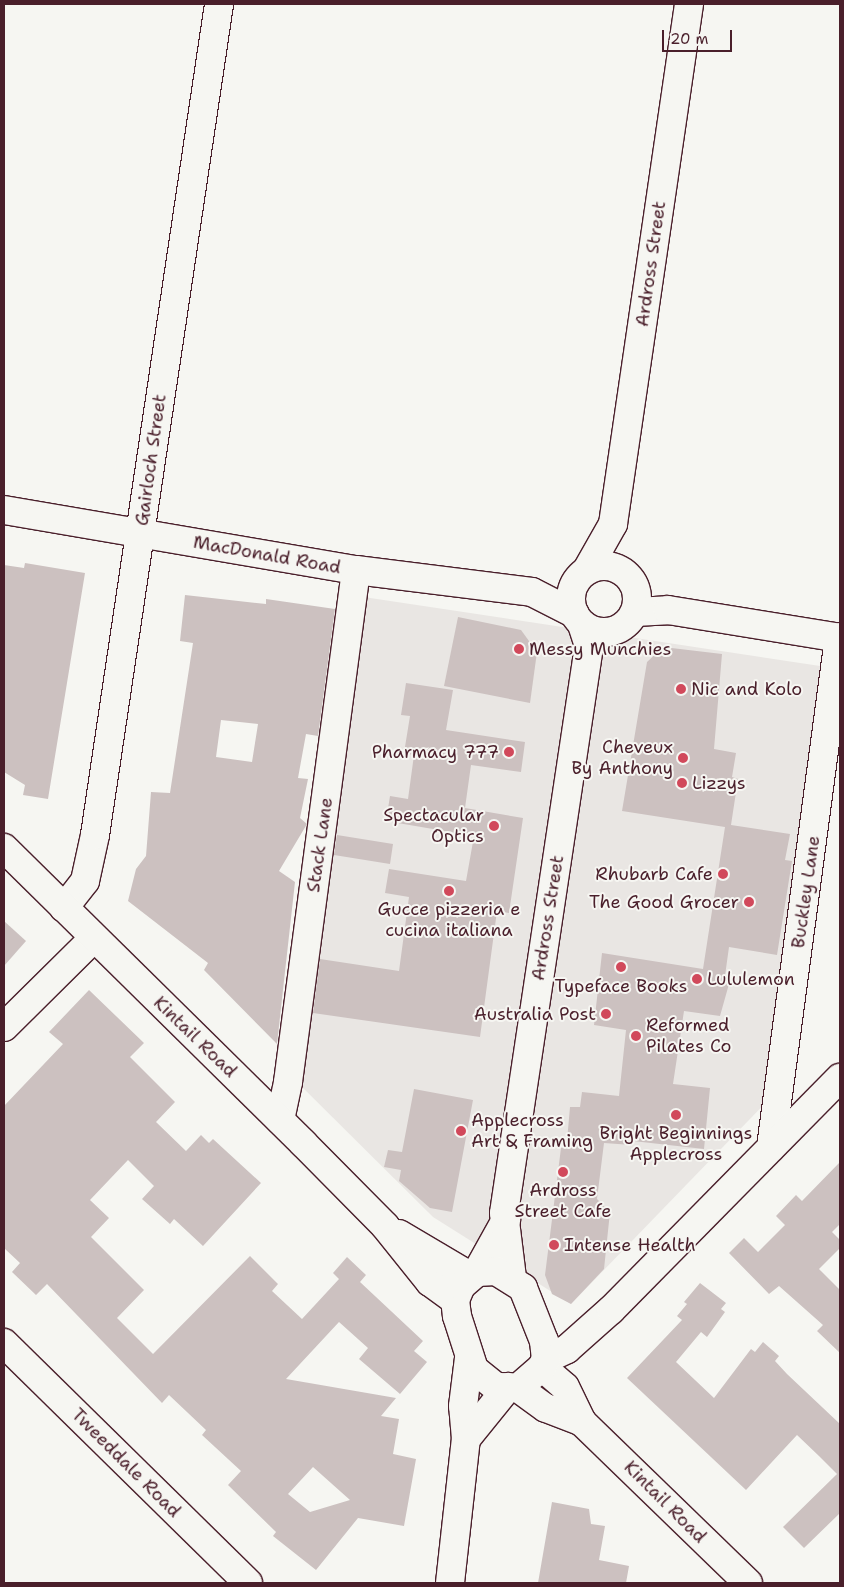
<!DOCTYPE html>
<html>
<head>
<meta charset="utf-8">
<style>
	body { margin:0 }
	#map { position:relative; width:844px; height:1587px; overflow:hidden; background:#f6f6f2; font-family:"Shantell Sans",sans-serif }
	div>[style] { position:absolute }
	[style*='--x'] { left:calc(var(--x)*1px); top:calc(var(--y)*1px); width:calc(var(--w)*1px); rotate:calc(var(--a)*1deg) }
	.built>* { inset:0; background:#e9e6e3 }
	.building>* { inset:0; background:#ccc1c0 }
	.roads { filter:drop-shadow(1px 0 #4a1f2b) drop-shadow(-1px 0 #4a1f2b) drop-shadow(0 1px #4a1f2b) drop-shadow(0 -1px #4a1f2b) }
	.minor>* { height:28px; margin:-14px; padding:0 14px; transform-origin:14px; border-radius:14px; background:#f6f6f2 }
	.minor>.ring { margin:-14px; padding:0; box-sizing:content-box; background:none; border:28px solid #f6f6f2; border-radius:50% }
	.major>* { height:28px; margin:-14px; padding:0 14px; transform-origin:14px; border-radius:14px; background:#f6f6f2 }
	.dots>* { width:14px; height:14px; translate:-50% -50%; box-sizing:border-box; border:2px solid #f6f6f2; border-radius:50% }
	span { translate:-50% -50%; white-space:nowrap; text-align:center; line-height:1.15; -webkit-text-stroke:4px #f6f6f2; paint-order:stroke }
	.street-label { font-size:18px; color:#4a1f2b }
	.poi-label { font-size:18px; color:#4a1f2b }
	.left { translate:0 -50%; text-align:left }
	.right { translate:-100% -50%; text-align:right }
	.frame { position:absolute; inset:0; border:5px solid #4a1f2b; pointer-events:none }
	.scale { position:absolute; left:662px; top:30px; width:70px; height:22px; box-sizing:border-box; border:2px solid #4a1f2b; border-top:0; padding-left:6px; font-size:15px; line-height:18px; white-space:nowrap; color:#4a1f2b; -webkit-text-stroke:4px #f6f6f2; paint-order:stroke }
</style>
</head>
<body>
<div id="map">
	<div class="built">
		<div style="clip-path:polygon(357px 596px,840px 669px,778px 1090px,571px 1304px,433px 1217px,293px 1078px)"></div>
	</div>
	<div class="building">
		<div style="clip-path:polygon(25px 563px,85px 573px,48px 799px,23px 795px,25px 785px,4px 772px,4px 565px,24px 568px)"></div>
		<div style="clip-path:polygon(evenodd,185px 595px,266px 604px,266px 599px,335px 609px,318px 736px,306px 734px,298px 778px,308px 779px,300px 818px,307px 824px,279px 871px,295px 882px,277px 1044px,204px 970px,208px 963px,128px 901px,136px 869px,146px 856px,151px 792px,170px 793px,193px 643px,180px 641px,185px 595px,221px 720px,258px 724px,252px 762px,216px 757px,221px 720px)"></div>
		<div style="clip-path:polygon(458px 617px,521px 630px,537px 652px,530px 703px,444px 686px)"></div>
		<div style="clip-path:polygon(663px 647px,722px 654px,714px 749px,736px 753px,732px 777px,738px 779px,731px 825px,790px 834px,785px 860px,792px 861px,777px 955px,729px 947px,724px 983px,729px 984px,720px 1016px,684px 1011px,673px 1084px,710px 1088px,704px 1149px,633px 1141px,632px 1145px,604px 1143px,597px 1199px,610px 1212px,604px 1269px,571px 1304px,552px 1294px,545px 1275px,562px 1140px,567px 1141px,570px 1107px,580px 1107px,582px 1092px,619px 1096px,626px 1030px,594px 1025px,602px 953px,703px 969px,725px 827px,622px 811px,647px 662px)"></div>
		<div style="clip-path:polygon(406px 683px,453px 690px,446px 730px,525px 742px,521px 772px,471px 765px,465px 808px,523px 818px,509px 913px,497px 911px,480px 1037px,313px 1013px,320px 959px,399px 971px,409px 897px,385px 893px,389px 869px,466px 881px,474px 836px,386px 821px,390px 796px,408px 799px,414px 755px,404px 753px,410px 716px,401px 715px)"></div>
		<div style="clip-path:polygon(337px 835px,393px 844px,390px 864px,334px 855px)"></div>
		<div style="clip-path:polygon(4px 921px,26px 941px,4px 966px)"></div>
		<div style="clip-path:polygon(evenodd,89px 990px,144px 1043px,130px 1057px,175px 1102px,156px 1122px,186px 1151px,201px 1135px,209px 1143px,213px 1139px,261px 1183px,203px 1246px,174px 1219px,170px 1224px,142px 1199px,154px 1186px,128px 1160px,90px 1200px,109px 1218px,91px 1237px,144px 1290px,117px 1318px,153px 1354px,250px 1256px,278px 1284px,272px 1291px,302px 1319px,339px 1279px,333px 1273px,347px 1257px,366px 1275px,360px 1282px,423px 1341px,414px 1351px,427px 1362px,400px 1394px,359px 1359px,368px 1348px,339px 1322px,286px 1379px,396px 1398px,381px 1416px,399px 1419px,393px 1454px,416px 1459px,404px 1526px,358px 1518px,316px 1570px,273px 1536px,276px 1532px,228px 1485px,241px 1471px,202px 1435px,206px 1430px,169px 1395px,162px 1403px,47px 1284px,36px 1295px,12px 1272px,20px 1263px,4px 1248px,4px 1106px,63px 1044px,49px 1032px,89px 990px,313px 1467px,350px 1500px,310px 1512px,288px 1494px,313px 1467px)"></div>
		<div style="clip-path:polygon(414px 1089px,473px 1100px,452px 1212px,430px 1208px,399px 1181px,401px 1170px,384px 1167px,388px 1150px,402px 1152px)"></div>
		<div style="clip-path:polygon(840px 1162px,840px 1224px,832px 1232px,840px 1240px,840px 1248px,819px 1269px,840px 1290px,840px 1353px,817px 1331px,823px 1325px,779px 1286px,769px 1294px,729px 1253px,744px 1238px,758px 1252px,785px 1225px,776px 1216px,796px 1195px,802px 1201px)"></div>
		<div style="clip-path:polygon(700px 1283px,726px 1303px,721px 1309px,725px 1312px,707px 1337px,701px 1332px,676px 1362px,714px 1398px,751px 1349px,755px 1352px,763px 1342px,779px 1356px,775px 1361px,787px 1374px,840px 1424px,840px 1513px,804px 1548px,783px 1527px,837px 1474px,819px 1456px,797px 1435px,746px 1490px,627px 1378px,682px 1320px,677px 1316px,687px 1304px,684px 1302px)"></div>
		<div style="clip-path:polygon(552px 1502px,589px 1509px,591px 1524px,605px 1526px,599px 1560px,629px 1566px,626px 1583px,538px 1583px)"></div>
	</div>
	<div class="roads">
		<div class="minor">
			<div style="--x:4;--y:510;--w:357;--a:9.7"></div>
			<div style="--x:356;--y:570;--w:177;--a:7.1"></div>
			<div style="--x:532;--y:592;--w:48;--a:27.1"></div>
			<div class="ring" style="left:571px;top:566px;width:38px;height:38px"></div>
			<div style="--x:587;--y:570;--w:53;--a:-60.5"></div>
			<div style="--x:613;--y:524;--w:526;--a:-81.68"></div>
			<div style="--x:635;--y:612;--w:33;--a:-3"></div>
			<div style="--x:668;--y:610;--w:174;--a:9.2"></div>
			<div style="--x:64;--y:908;--w:34;--a:-52"></div>
			<div style="--x:85;--y:881;--w:47;--a:-77.7"></div>
			<div style="--x:95;--y:835;--w:840;--a:-81.51"></div>
			<div style="--x:4;--y:1027;--w:127;--a:-44.7"></div>
			<div style="--x:280;--y:1120;--w:39;--a:-78"></div>
			<div style="--x:288;--y:1082;--w:516;--a:-82.43"></div>
			<div style="--x:771;--y:1147;--w:514;--a:-82.39"></div>
			<div style="--x:477;--y:1272;--w:60;--a:-60.9"></div>
			<div style="--x:512;--y:1278;--w:65;--a:-97"></div>
			<div style="--x:504;--y:1213;--w:573;--a:-81.47"></div>
			<div style="--x:589;--y:646;--w:23;--a:-108"></div>
			<div style="--x:4;--y:1343;--w:342;--a:44.5"></div>
			<div style="--x:546;--y:1359;--w:23;--a:-25"></div>
			<div style="--x:567;--y:1349;--w:59;--a:-41.6"></div>
			<div style="--x:611;--y:1310;--w:326;--a:-45.4"></div>
			<div style="--x:542;--y:1367;--w:30;--a:41"></div>
			<div style="--x:565;--y:1387;--w:39;--a:64"></div>
			<div style="--x:582;--y:1422;--w:231;--a:44.1"></div>
			<div style="--x:518;--y:1388;--w:34;--a:36"></div>
			<div style="--x:546;--y:1408;--w:39;--a:21"></div>
			<div style="--x:466;--y:1439;--w:67;--a:-51.1"></div>
			<div style="--x:450;--y:1583;--w:145;--a:-83.7"></div>
			<div style="--x:466;--y:1439;--w:33;--a:-95"></div>
			<div style="--x:463;--y:1406;--w:48;--a:-82.9"></div>
		</div>
		<div class="major">
			<div style="--x:4;--y:848;--w:420;--a:44.6"></div>
			<div style="--x:303;--y:1143;--w:117;--a:45.3"></div>
			<div style="--x:385;--y:1226;--w:72;--a:51.2"></div>
			<div style="--x:430;--y:1282;--w:31;--a:36"></div>
			<div style="--x:399;--y:1234;--w:82;--a:30.6"></div>
			<div style="--x:496;--y:1271;--w:32;--a:32"></div>
			<div style="--x:523;--y:1288;--w:57;--a:68.4"></div>
			<div style="--x:544;--y:1341;--w:18;--a:84"></div>
			<div style="--x:546;--y:1359;--w:9;--a:117"></div>
			<div style="--x:542;--y:1367;--w:32;--a:139"></div>
			<div style="--x:518;--y:1388;--w:22;--a:-177"></div>
			<div style="--x:496;--y:1387;--w:28;--a:-141"></div>
			<div style="--x:474;--y:1369;--w:56;--a:-107.8"></div>
			<div style="--x:457;--y:1316;--w:16;--a:-97"></div>
			<div style="--x:455;--y:1300;--w:15;--a:-67"></div>
			<div style="--x:461;--y:1286;--w:21;--a:-41"></div>
			<div style="--x:477;--y:1272;--w:19;--a:-3"></div>
		</div>
	</div>
	<div class="dots">
		<div style="left:519px;top:649px;background:#d1495b"></div>
		<div style="left:681px;top:689px;background:#d1495b"></div>
		<div style="left:509px;top:752px;background:#d1495b"></div>
		<div style="left:683px;top:758px;background:#d1495b"></div>
		<div style="left:682px;top:783px;background:#d1495b"></div>
		<div style="left:494px;top:826px;background:#d1495b"></div>
		<div style="left:723px;top:874px;background:#d1495b"></div>
		<div style="left:449px;top:891px;background:#d1495b"></div>
		<div style="left:749px;top:902px;background:#d1495b"></div>
		<div style="left:621px;top:967px;background:#d1495b"></div>
		<div style="left:697px;top:979px;background:#d1495b"></div>
		<div style="left:606px;top:1014px;background:#d1495b"></div>
		<div style="left:636px;top:1036px;background:#d1495b"></div>
		<div style="left:676px;top:1115px;background:#d1495b"></div>
		<div style="left:461px;top:1131px;background:#d1495b"></div>
		<div style="left:563px;top:1172px;background:#d1495b"></div>
		<div style="left:554px;top:1245px;background:#d1495b"></div>
	</div>
	<div class="street-label">
		<span style="left:651px;top:264px;rotate:-82deg">Ardross Street</span>
		<span style="left:151px;top:460px;rotate:-82deg">Gairloch Street</span>
		<span style="left:267px;top:555px;rotate:10deg">MacDonald Road</span>
		<span style="left:320px;top:845px;rotate:-82deg">Stack Lane</span>
		<span style="left:806px;top:892px;rotate:-82deg">Buckley Lane</span>
		<span style="left:548px;top:918px;rotate:-81deg">Ardross Street</span>
		<span style="left:195px;top:1037px;rotate:44deg">Kintail Road</span>
		<span style="left:126px;top:1463px;rotate:45deg">Tweeddale Road</span>
		<span style="left:665px;top:1502px;rotate:45deg">Kintail Road</span>
	</div>
	<div class="poi-label">
		<span class="left" style="left:529px;top:649px">Messy Munchies</span>
		<span class="left" style="left:691px;top:689px">Nic and Kolo</span>
		<span class="right" style="left:673px;top:758px">Cheveux<br>By Anthony</span>
		<span class="right" style="left:499px;top:752px">Pharmacy 777</span>
		<span class="left" style="left:692px;top:783px">Lizzys</span>
		<span class="right" style="left:484px;top:826px">Spectacular<br>Optics</span>
		<span class="right" style="left:713px;top:874px">Rhubarb Cafe</span>
		<span class="right" style="left:739px;top:902px">The Good Grocer</span>
		<span style="left:449px;top:920px">Gucce pizzeria e<br>cucina italiana</span>
		<span class="left" style="left:707px;top:979px">Lululemon</span>
		<span style="left:621px;top:986px">Typeface Books</span>
		<span class="right" style="left:596px;top:1014px">Australia Post</span>
		<span class="left" style="left:646px;top:1036px">Reformed<br>Pilates Co</span>
		<span class="left" style="left:471px;top:1131px">Applecross<br>Art &amp; Framing</span>
		<span style="left:676px;top:1144px">Bright Beginnings<br>Applecross</span>
		<span style="left:563px;top:1201px">Ardross<br>Street Cafe</span>
		<span class="left" style="left:564px;top:1245px">Intense Health</span>
	</div>
	<div class="frame"></div>
	<div class="scale">20 m</div>
</div>
</body>
</html>
